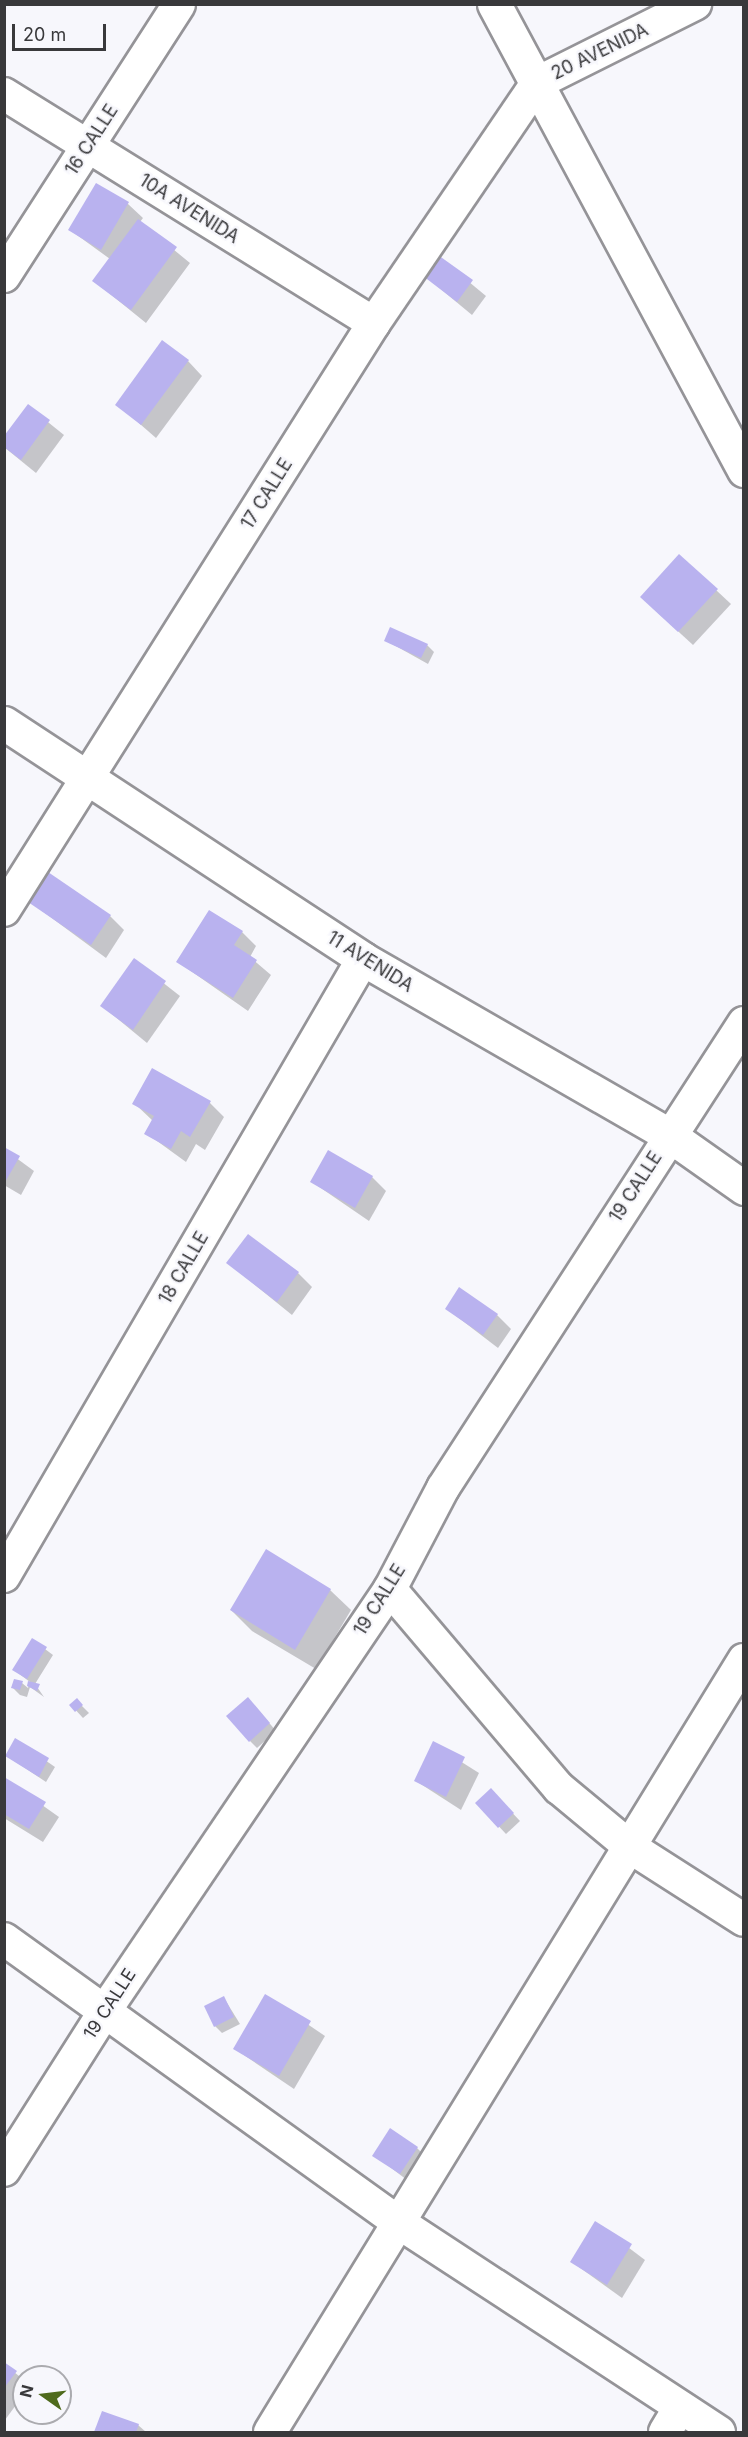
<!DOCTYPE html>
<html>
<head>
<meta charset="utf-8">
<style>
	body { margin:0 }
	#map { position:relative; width:748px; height:2437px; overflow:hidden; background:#f7f7fc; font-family:Inter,sans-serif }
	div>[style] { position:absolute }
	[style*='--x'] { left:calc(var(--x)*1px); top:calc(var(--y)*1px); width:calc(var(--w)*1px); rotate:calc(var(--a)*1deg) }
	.shadow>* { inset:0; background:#0003 }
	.building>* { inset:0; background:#b9b2ef }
	.roads { filter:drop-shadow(2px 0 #959498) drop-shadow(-2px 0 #959498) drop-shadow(0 2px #959498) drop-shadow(0 -2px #959498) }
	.minor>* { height:32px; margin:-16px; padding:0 16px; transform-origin:16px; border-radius:16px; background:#fff }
	.tertiary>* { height:33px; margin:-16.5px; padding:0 16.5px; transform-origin:16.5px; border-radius:16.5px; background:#fff }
	.primary>* { height:33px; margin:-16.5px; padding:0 16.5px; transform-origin:16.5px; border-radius:16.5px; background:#fff }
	span { translate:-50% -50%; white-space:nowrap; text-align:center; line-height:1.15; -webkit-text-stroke:4.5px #f7f7fc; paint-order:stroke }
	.street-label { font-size:18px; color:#39393b }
	.frame { position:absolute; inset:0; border:6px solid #39393b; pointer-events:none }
	.north { position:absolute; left:12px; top:2365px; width:60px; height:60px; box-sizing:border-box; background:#f7f7fc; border:2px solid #ababaf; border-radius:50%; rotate:284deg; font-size:16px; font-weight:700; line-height:24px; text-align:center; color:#39393b }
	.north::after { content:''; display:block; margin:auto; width:21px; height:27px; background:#4f6a1c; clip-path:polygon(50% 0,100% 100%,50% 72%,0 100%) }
	.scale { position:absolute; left:12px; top:24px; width:94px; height:27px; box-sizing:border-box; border:3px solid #39393b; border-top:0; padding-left:8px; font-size:18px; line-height:21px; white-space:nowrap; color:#39393b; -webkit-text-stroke:4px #f7f7fc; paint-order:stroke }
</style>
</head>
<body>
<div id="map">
	<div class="shadow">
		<div style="clip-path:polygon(97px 185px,128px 204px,143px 218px,140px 222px,190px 263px,146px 323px,94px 281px,110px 259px,70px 230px)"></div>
		<div style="clip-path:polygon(439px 257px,486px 296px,472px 315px,425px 276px)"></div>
		<div style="clip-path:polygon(188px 361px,202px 376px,156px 438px,117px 404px)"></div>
		<div style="clip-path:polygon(28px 406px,64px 435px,36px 473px,4px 447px)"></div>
		<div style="clip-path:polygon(716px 590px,731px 604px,693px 645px,656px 611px)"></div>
		<div style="clip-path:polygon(385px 640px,427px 645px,434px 652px,428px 664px)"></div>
		<div style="clip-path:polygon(30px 902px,110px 916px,124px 930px,106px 958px)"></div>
		<div style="clip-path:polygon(242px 932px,256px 946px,250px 957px,271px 975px,248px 1011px,178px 962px)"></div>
		<div style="clip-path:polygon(134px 960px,180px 996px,147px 1043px,102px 1006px)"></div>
		<div style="clip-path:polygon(134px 1103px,210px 1103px,224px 1117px,205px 1150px,196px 1144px,186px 1162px,146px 1133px,153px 1121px)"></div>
		<div style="clip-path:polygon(4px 1149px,34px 1171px,21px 1195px,4px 1185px)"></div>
		<div style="clip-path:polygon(372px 1177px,386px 1191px,369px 1221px,312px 1182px)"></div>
		<div style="clip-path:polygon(228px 1263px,298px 1273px,312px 1287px,292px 1315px)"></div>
		<div style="clip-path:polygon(447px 1309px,497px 1315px,511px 1329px,498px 1348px)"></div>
		<div style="clip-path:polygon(330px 1590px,351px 1610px,316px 1669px,252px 1631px,231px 1610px)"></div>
		<div style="clip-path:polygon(33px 1640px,53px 1655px,35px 1684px,44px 1697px,30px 1687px,27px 1697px,20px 1695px,13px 1688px,22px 1683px,28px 1688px,30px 1682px,14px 1670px)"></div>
		<div style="clip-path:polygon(77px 1701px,89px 1713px,83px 1718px,71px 1705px)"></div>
		<div style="clip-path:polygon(255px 1706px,276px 1731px,257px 1748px,250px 1741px)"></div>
		<div style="clip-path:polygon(16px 1740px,55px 1767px,46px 1782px,7px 1756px)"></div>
		<div style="clip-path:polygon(433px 1744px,479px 1773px,461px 1810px,416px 1781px)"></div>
		<div style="clip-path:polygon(4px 1778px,59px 1817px,43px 1842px,4px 1818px)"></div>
		<div style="clip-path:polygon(491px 1790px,520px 1821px,506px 1834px,477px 1803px)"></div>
		<div style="clip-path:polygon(266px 1996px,325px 2036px,294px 2089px,235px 2049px)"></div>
		<div style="clip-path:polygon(224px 1998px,240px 2024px,222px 2033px,215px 2026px)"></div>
		<div style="clip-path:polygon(417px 2148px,424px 2155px,407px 2180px,374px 2155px)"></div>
		<div style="clip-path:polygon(596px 2223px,645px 2260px,622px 2298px,572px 2262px)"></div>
		<div style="clip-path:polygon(4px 2364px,24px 2380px,24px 2394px,5px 2420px)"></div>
		<div style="clip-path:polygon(103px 2413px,138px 2425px,146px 2432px,96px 2432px)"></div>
	</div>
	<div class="building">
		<div style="clip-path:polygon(96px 183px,129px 202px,101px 250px,68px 230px)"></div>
		<div style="clip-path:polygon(138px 219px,177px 247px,131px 310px,92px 281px)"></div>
		<div style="clip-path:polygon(438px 255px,473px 280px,457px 302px,423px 276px)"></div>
		<div style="clip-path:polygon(162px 340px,189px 360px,141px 425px,115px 405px)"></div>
		<div style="clip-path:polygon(28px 404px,50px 420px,21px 460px,4px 447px,4px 436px)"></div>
		<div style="clip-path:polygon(679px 554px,718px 589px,678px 632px,640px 597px)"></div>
		<div style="clip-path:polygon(390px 627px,428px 644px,421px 658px,384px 641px)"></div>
		<div style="clip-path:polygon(48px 872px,111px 915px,91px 945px,28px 902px)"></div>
		<div style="clip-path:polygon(209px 910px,243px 931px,234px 945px,257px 960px,233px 998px,176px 962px)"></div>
		<div style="clip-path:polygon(134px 958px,166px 981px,133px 1030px,100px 1006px)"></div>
		<div style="clip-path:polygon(152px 1068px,211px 1101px,190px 1137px,181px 1131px,171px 1149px,144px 1134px,154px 1116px,132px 1104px)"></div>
		<div style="clip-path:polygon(4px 1147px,20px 1156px,4px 1184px)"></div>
		<div style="clip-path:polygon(328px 1150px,373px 1176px,355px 1208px,310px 1182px)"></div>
		<div style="clip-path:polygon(248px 1234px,299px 1272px,277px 1302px,226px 1263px)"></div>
		<div style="clip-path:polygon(459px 1287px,498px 1314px,483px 1335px,445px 1309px)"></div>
		<div style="clip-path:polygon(266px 1549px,331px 1589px,295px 1650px,230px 1610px)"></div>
		<div style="clip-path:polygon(32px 1638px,47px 1647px,27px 1679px,12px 1670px)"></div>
		<div style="clip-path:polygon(14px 1679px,23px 1681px,20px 1690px,11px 1688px)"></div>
		<div style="clip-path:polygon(28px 1681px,40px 1684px,37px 1691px,27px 1686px)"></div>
		<div style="clip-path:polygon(248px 1697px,270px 1723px,249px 1742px,226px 1716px)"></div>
		<div style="clip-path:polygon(77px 1698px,83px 1705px,75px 1712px,69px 1705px)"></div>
		<div style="clip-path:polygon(15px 1738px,49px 1758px,39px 1777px,5px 1756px)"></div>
		<div style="clip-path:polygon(433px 1741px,465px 1757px,446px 1797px,414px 1781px)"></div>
		<div style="clip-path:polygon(4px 1777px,46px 1802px,29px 1829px,4px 1814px)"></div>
		<div style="clip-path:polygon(491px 1788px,514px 1813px,498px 1828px,475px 1803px)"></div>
		<div style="clip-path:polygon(265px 1994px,311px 2021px,279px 2076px,233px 2049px)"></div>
		<div style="clip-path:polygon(224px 1996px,234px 2017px,214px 2027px,204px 2006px)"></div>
		<div style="clip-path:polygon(390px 2128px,418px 2147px,400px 2174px,372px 2156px)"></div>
		<div style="clip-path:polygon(595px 2221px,632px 2244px,607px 2285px,570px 2262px)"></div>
		<div style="clip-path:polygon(4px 2362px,17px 2371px,4px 2388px)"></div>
		<div style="clip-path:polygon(102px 2411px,139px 2424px,136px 2432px,94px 2432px)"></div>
	</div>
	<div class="roads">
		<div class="minor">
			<div style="--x:4;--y:94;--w:435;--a:31.8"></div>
			<div style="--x:4;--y:276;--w:323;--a:-57.2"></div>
			<div style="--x:4;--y:910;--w:694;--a:-57.78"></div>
			<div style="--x:374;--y:323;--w:290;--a:-55.8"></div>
			<div style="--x:537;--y:83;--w:177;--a:-26.6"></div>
			<div style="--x:4;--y:1576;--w:714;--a:-59.81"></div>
			<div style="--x:390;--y:1589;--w:261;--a:49.7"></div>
			<div style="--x:559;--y:1788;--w:92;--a:39.7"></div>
			<div style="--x:630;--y:1847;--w:135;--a:32.6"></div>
			<div style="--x:4;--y:1939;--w:489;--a:35.7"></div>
			<div style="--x:401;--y:2224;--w:380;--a:33.2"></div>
			<div style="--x:4;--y:2170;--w:191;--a:-57.6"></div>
			<div style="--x:106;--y:2009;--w:507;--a:-55.93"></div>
			<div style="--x:390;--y:1589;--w:114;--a:-62.3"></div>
			<div style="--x:443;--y:1488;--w:554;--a:-57.08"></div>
			<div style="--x:270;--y:2432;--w:906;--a:-58.45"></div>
			<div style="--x:665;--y:2432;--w:29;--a:-59"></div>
		</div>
		<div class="tertiary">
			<div style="--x:4;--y:723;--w:430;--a:33.3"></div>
			<div style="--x:363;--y:959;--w:353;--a:29.9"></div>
			<div style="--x:669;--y:1135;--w:92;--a:35.2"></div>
		</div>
		<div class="primary">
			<div style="--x:494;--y:4;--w:529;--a:61.79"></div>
		</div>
	</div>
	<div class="street-label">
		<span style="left:600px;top:52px;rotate:-26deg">20 AVENIDA</span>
		<span style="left:92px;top:140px;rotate:-57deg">16 CALLE</span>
		<span style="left:189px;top:209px;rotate:32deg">10A AVENIDA</span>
		<span style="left:267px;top:494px;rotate:-58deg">17 CALLE</span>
		<span style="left:370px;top:962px;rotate:32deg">11 AVENIDA</span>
		<span style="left:636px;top:1187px;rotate:-57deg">19 CALLE</span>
		<span style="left:184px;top:1268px;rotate:-60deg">18 CALLE</span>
		<span style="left:380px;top:1600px;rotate:-58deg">19 CALLE</span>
		<span style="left:110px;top:2004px;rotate:-57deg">19 CALLE</span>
	</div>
	<div class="frame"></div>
	<div class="north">N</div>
	<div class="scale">20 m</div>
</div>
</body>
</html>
